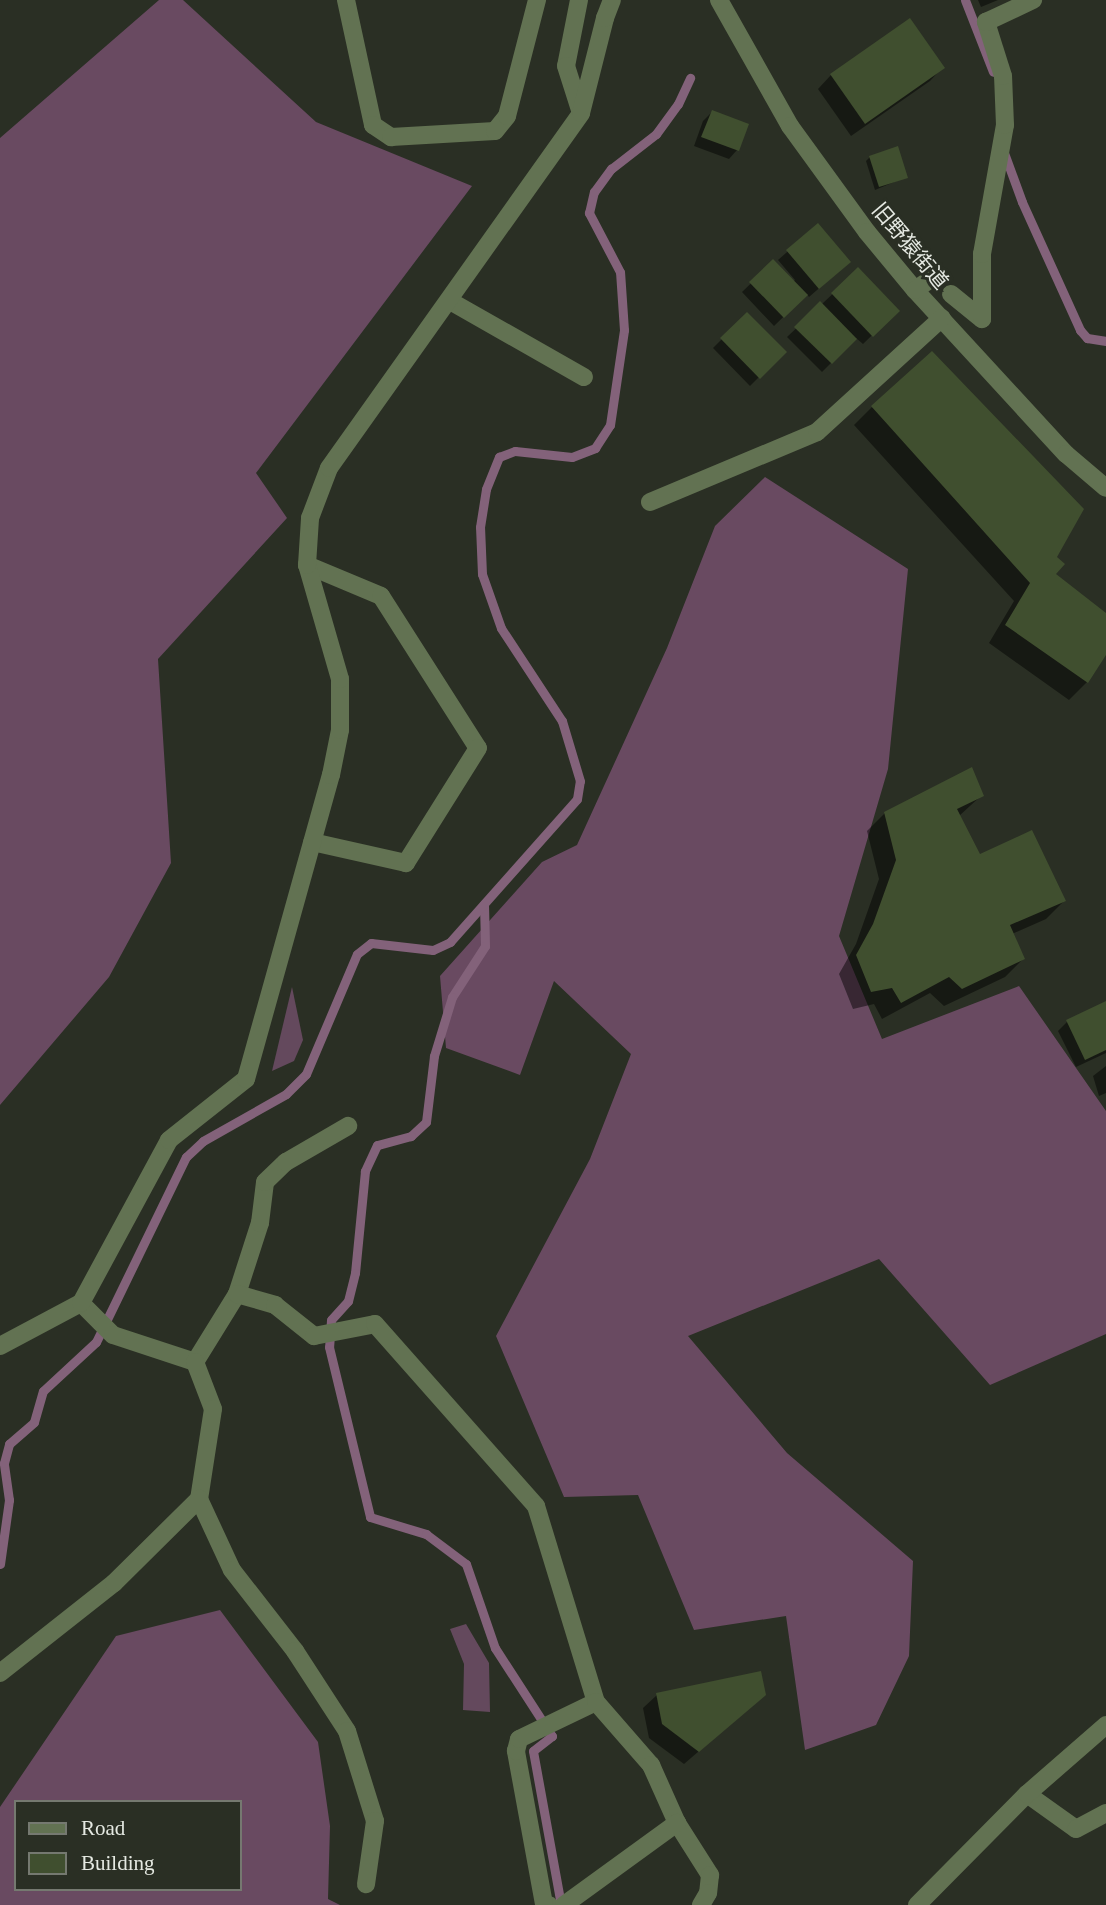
<!DOCTYPE html>
<html>
<head>
<meta charset="utf-8">
<style>
	body { margin:0 }
	#map { position:relative; width:1106px; height:1905px; overflow:hidden; background:#2a2f24; font-family:"Times New Roman","Noto Sans JP",serif }
	div>[style] { position:absolute }
	[style*='--x'] { left:calc(var(--x)*1px); top:calc(var(--y)*1px); width:calc(var(--w)*1px); rotate:calc(var(--a)*1deg) }
	.green>* { inset:0; background:#64495d }
	.forest>* { inset:0; background:#694a61 }
	.shadow>* { inset:0; background:#0007 }
	.stream>* { height:9px; margin:-4.5px; padding:0 4.5px; transform-origin:4.5px; border-radius:4.5px; background:#83627a }
	.building>* { inset:0; background:#404f2f }
	.minor>* { height:18px; margin:-9px; padding:0 9px; transform-origin:9px; border-radius:9px; background:#627252 }
	span { translate:-50% -50%; white-space:nowrap; text-align:center; line-height:1.15; -webkit-text-stroke:6px #2a2f24; paint-order:stroke }
	.street-label { font-size:21px; color:#e5e9e2 }
	.legend { position:absolute; left:14px; top:1800px; width:228px; height:91px; box-sizing:border-box; background:#2a2f24; border:2px solid #757970; margin:0; padding:9px 12px; list-style:none; font-size:21px; color:#e5e9e2 }
	.legend li { display:flex; align-items:center; gap:14px; height:35px }
	.legend b { width:35px; border:2px solid #757970 }
</style>
</head>
<body>
<div id="map">
	<div class="green">
		<div style="clip-path:polygon(292px 987px,303px 1040px,294px 1061px,272px 1071px)"></div>
		<div style="clip-path:polygon(466px 1624px,489px 1663px,490px 1712px,463px 1710px,464px 1664px,450px 1629px)"></div>
	</div>
	<div class="forest">
		<div style="clip-path:polygon(159px 0,183px 0,316px 122px,472px 186px,256px 473px,287px 518px,158px 659px,171px 863px,109px 977px,0 1105px,0 138px)"></div>
		<div style="clip-path:polygon(765px 477px,908px 569px,888px 769px,839px 936px,882px 1039px,1019px 986px,1106px 1111px,1106px 1334px,990px 1385px,879px 1259px,688px 1336px,787px 1453px,913px 1561px,909px 1656px,876px 1725px,805px 1750px,786px 1616px,694px 1630px,638px 1495px,564px 1497px,496px 1336px,590px 1159px,631px 1054px,554px 981px,520px 1075px,446px 1048px,440px 976px,542px 862px,577px 845px,667px 648px,715px 526px)"></div>
		<div style="clip-path:polygon(evenodd,220px 1610px,318px 1742px,330px 1826px,328px 1899px,340px 1905px,0 1905px,0 1807px,116px 1636px,220px 1610px,16px 1802px,240px 1802px,240px 1889px,16px 1889px,16px 1802px)"></div>
	</div>
	<div class="shadow">
		<div style="clip-path:polygon(978px 0,998px 0,981px 7px)"></div>
		<div style="clip-path:polygon(943px 67px,930px 81px,851px 136px,818px 89px,831px 75px)"></div>
		<div style="clip-path:polygon(712px 112px,737px 150px,729px 159px,694px 146px,703px 121px)"></div>
		<div style="clip-path:polygon(870px 157px,906px 177px,875px 190px,866px 161px)"></div>
		<div style="clip-path:polygon(818px 225px,840px 270px,809px 297px,807px 294px,774px 326px,742px 292px,773px 262px,793px 282px,795px 280px,778px 260px)"></div>
		<div style="clip-path:polygon(858px 270px,897px 311px,863px 344px,856px 338px,822px 372px,787px 337px)"></div>
		<div style="clip-path:polygon(747px 314px,784px 352px,750px 386px,713px 348px)"></div>
		<div style="clip-path:polygon(872px 407px,1055px 557px,1053px 574px,1106px 615px,1106px 652px,1087px 682px,1069px 700px,989px 643px,1014px 601px,854px 425px)"></div>
		<div style="clip-path:polygon(982px 795px,959px 816px,979px 856px,1064px 901px,1046px 919px,1012px 934px,1023px 959px,1005px 977px,944px 1006px,930px 993px,882px 1019px,874px 1004px,853px 1009px,839px 974px,856px 944px,879px 879px,867px 831px,885px 813px)"></div>
		<div style="clip-path:polygon(1106px 1003px,1106px 1053px,1076px 1067px,1058px 1031px,1067px 1022px)"></div>
		<div style="clip-path:polygon(1106px 1066px,1106px 1093px,1099px 1096px,1093px 1076px)"></div>
		<div style="clip-path:polygon(657px 1695px,764px 1695px,684px 1764px,649px 1738px,643px 1708px)"></div>
	</div>
	<div class="stream">
		<div style="--x:965;--y:0;--w:77;--a:68.7"></div>
		<div style="--x:1003;--y:150;--w:55;--a:69.9"></div>
		<div style="--x:1022;--y:202;--w:141;--a:65.6"></div>
		<div style="--x:1080;--y:330;--w:11;--a:49"></div>
		<div style="--x:1087;--y:338;--w:19;--a:9"></div>
		<div style="--x:484;--y:904;--w:42;--a:88.6"></div>
		<div style="--x:485;--y:946;--w:61;--a:122.9"></div>
		<div style="--x:452;--y:997;--w:62;--a:107"></div>
		<div style="--x:434;--y:1056;--w:66;--a:96.9"></div>
		<div style="--x:426;--y:1122;--w:21;--a:137"></div>
		<div style="--x:411;--y:1136;--w:35;--a:165"></div>
		<div style="--x:377;--y:1145;--w:29;--a:115"></div>
		<div style="--x:365;--y:1171;--w:102;--a:95.6"></div>
		<div style="--x:355;--y:1273;--w:29;--a:104"></div>
		<div style="--x:348;--y:1301;--w:25;--a:132"></div>
		<div style="--x:331;--y:1320;--w:27;--a:94"></div>
		<div style="--x:329;--y:1347;--w:175;--a:76.4"></div>
		<div style="--x:370;--y:1517;--w:59;--a:16.9"></div>
		<div style="--x:426;--y:1534;--w:50;--a:36.9"></div>
		<div style="--x:466;--y:1564;--w:89;--a:71"></div>
		<div style="--x:495;--y:1648;--w:105;--a:57.1"></div>
		<div style="--x:552;--y:1736;--w:24;--a:142"></div>
		<div style="--x:533;--y:1751;--w:157;--a:79.7"></div>
		<div style="--x:0;--y:1564;--w:65;--a:-82"></div>
		<div style="--x:9;--y:1500;--w:37;--a:-98"></div>
		<div style="--x:4;--y:1463;--w:20;--a:-75"></div>
		<div style="--x:9;--y:1444;--w:33;--a:-41"></div>
		<div style="--x:34;--y:1422;--w:32;--a:-74"></div>
		<div style="--x:43;--y:1391;--w:72;--a:-42.8"></div>
		<div style="--x:96;--y:1342;--w:206;--a:-64.1"></div>
		<div style="--x:186;--y:1157;--w:23;--a:-43"></div>
		<div style="--x:203;--y:1141;--w:95;--a:-29.5"></div>
		<div style="--x:286;--y:1094;--w:28;--a:-45"></div>
		<div style="--x:306;--y:1074;--w:130;--a:-67"></div>
		<div style="--x:357;--y:954;--w:18;--a:-38"></div>
		<div style="--x:371;--y:943;--w:62;--a:6.4"></div>
		<div style="--x:433;--y:950;--w:19;--a:-25"></div>
		<div style="--x:450;--y:942;--w:191;--a:-48.4"></div>
		<div style="--x:577;--y:799;--w:18;--a:-81"></div>
		<div style="--x:580;--y:781;--w:63;--a:-106.7"></div>
		<div style="--x:562;--y:721;--w:111;--a:-123.3"></div>
		<div style="--x:501;--y:628;--w:57;--a:-109.4"></div>
		<div style="--x:482;--y:574;--w:47;--a:-92.4"></div>
		<div style="--x:480;--y:527;--w:38;--a:-81"></div>
		<div style="--x:486;--y:489;--w:35;--a:-68"></div>
		<div style="--x:499;--y:457;--w:17;--a:-21"></div>
		<div style="--x:515;--y:451;--w:57;--a:6"></div>
		<div style="--x:572;--y:457;--w:25;--a:-21"></div>
		<div style="--x:595;--y:448;--w:27;--a:-57"></div>
		<div style="--x:610;--y:425;--w:96;--a:-81.6"></div>
		<div style="--x:624;--y:330;--w:58;--a:-93.9"></div>
		<div style="--x:620;--y:272;--w:67;--a:-117.7"></div>
		<div style="--x:589;--y:213;--w:22;--a:-77"></div>
		<div style="--x:594;--y:192;--w:29;--a:-54"></div>
		<div style="--x:611;--y:169;--w:57;--a:-37.9"></div>
		<div style="--x:656;--y:134;--w:37;--a:-54"></div>
		<div style="--x:678;--y:104;--w:29;--a:-65"></div>
	</div>
	<div class="building">
		<div style="clip-path:polygon(910px 18px,945px 68px,865px 124px,830px 74px)"></div>
		<div style="clip-path:polygon(712px 110px,749px 124px,739px 151px,701px 137px)"></div>
		<div style="clip-path:polygon(898px 146px,908px 178px,879px 187px,869px 156px)"></div>
		<div style="clip-path:polygon(818px 223px,851px 262px,819px 289px,786px 250px)"></div>
		<div style="clip-path:polygon(773px 259px,808px 295px,784px 318px,749px 282px)"></div>
		<div style="clip-path:polygon(858px 267px,900px 311px,873px 337px,831px 293px)"></div>
		<div style="clip-path:polygon(820px 301px,857px 339px,832px 364px,794px 327px)"></div>
		<div style="clip-path:polygon(747px 312px,787px 352px,760px 379px,720px 338px)"></div>
		<div style="clip-path:polygon(932px 351px,1084px 509px,1057px 557px,1065px 564px,1056px 574px,1106px 613px,1106px 655px,1088px 683px,1005px 625px,1030px 583px,871px 406px)"></div>
		<div style="clip-path:polygon(972px 767px,984px 796px,957px 809px,980px 854px,1032px 830px,1066px 901px,1010px 925px,1025px 959px,962px 989px,949px 977px,901px 1003px,892px 988px,871px 992px,856px 955px,873px 924px,896px 860px,884px 812px)"></div>
		<div style="clip-path:polygon(1106px 1001px,1106px 1050px,1085px 1060px,1066px 1020px)"></div>
		<div style="clip-path:polygon(761px 1671px,766px 1695px,699px 1752px,662px 1724px,656px 1693px)"></div>
	</div>
	<div class="minor">
		<div style="--x:346;--y:0;--w:128;--a:77.8"></div>
		<div style="--x:373;--y:125;--w:22;--a:34"></div>
		<div style="--x:391;--y:137;--w:104;--a:-3.3"></div>
		<div style="--x:495;--y:131;--w:19;--a:-51"></div>
		<div style="--x:507;--y:116;--w:120;--a:-75.5"></div>
		<div style="--x:579;--y:0;--w:67;--a:101.1"></div>
		<div style="--x:566;--y:66;--w:49;--a:72.3"></div>
		<div style="--x:719;--y:0;--w:145;--a:60.6"></div>
		<div style="--x:790;--y:126;--w:131;--a:54"></div>
		<div style="--x:867;--y:232;--w:75;--a:50.4"></div>
		<div style="--x:915;--y:290;--w:223;--a:47.4"></div>
		<div style="--x:1066;--y:454;--w:52;--a:40.4"></div>
		<div style="--x:915;--y:290;--w:21;--a:-35"></div>
		<div style="--x:951;--y:294;--w:40;--a:39"></div>
		<div style="--x:450;--y:301;--w:154;--a:29.6"></div>
		<div style="--x:982;--y:319;--w:65;--a:-90"></div>
		<div style="--x:982;--y:254;--w:131;--a:-79.9"></div>
		<div style="--x:1005;--y:125;--w:49;--a:-92.3"></div>
		<div style="--x:1003;--y:76;--w:57;--a:-107.5"></div>
		<div style="--x:986;--y:22;--w:52;--a:-25.1"></div>
		<div style="--x:650;--y:502;--w:181;--a:-22.7"></div>
		<div style="--x:817;--y:432;--w:169;--a:-42.4"></div>
		<div style="--x:307;--y:565;--w:80;--a:22.7"></div>
		<div style="--x:381;--y:596;--w:180;--a:57.5"></div>
		<div style="--x:478;--y:748;--w:136;--a:122.1"></div>
		<div style="--x:406;--y:863;--w:96;--a:-167.4"></div>
		<div style="--x:237;--y:1294;--w:75;--a:-72.1"></div>
		<div style="--x:260;--y:1223;--w:41;--a:-83"></div>
		<div style="--x:265;--y:1182;--w:29;--a:-44"></div>
		<div style="--x:286;--y:1162;--w:72;--a:-30.1"></div>
		<div style="--x:81;--y:1303;--w:45;--a:45"></div>
		<div style="--x:113;--y:1335;--w:86;--a:18.2"></div>
		<div style="--x:195;--y:1362;--w:80;--a:-58.3"></div>
		<div style="--x:237;--y:1294;--w:40;--a:16"></div>
		<div style="--x:275;--y:1305;--w:50;--a:38.5"></div>
		<div style="--x:314;--y:1336;--w:62;--a:-11.1"></div>
		<div style="--x:375;--y:1324;--w:243;--a:48.5"></div>
		<div style="--x:536;--y:1506;--w:205;--a:73"></div>
		<div style="--x:0;--y:1346;--w:92;--a:-28"></div>
		<div style="--x:81;--y:1303;--w:185;--a:-61.6"></div>
		<div style="--x:169;--y:1140;--w:98;--a:-38.4"></div>
		<div style="--x:246;--y:1079;--w:316;--a:-74.4"></div>
		<div style="--x:331;--y:775;--w:46;--a:-78.7"></div>
		<div style="--x:340;--y:730;--w:51;--a:-90"></div>
		<div style="--x:340;--y:679;--w:119;--a:-106.1"></div>
		<div style="--x:307;--y:565;--w:47;--a:-86.3"></div>
		<div style="--x:310;--y:518;--w:53;--a:-69.2"></div>
		<div style="--x:329;--y:468;--w:435;--a:-54.6"></div>
		<div style="--x:581;--y:113;--w:98;--a:-75.8"></div>
		<div style="--x:605;--y:18;--w:19;--a:-69"></div>
		<div style="--x:195;--y:1362;--w:50;--a:69"></div>
		<div style="--x:213;--y:1409;--w:91;--a:98.8"></div>
		<div style="--x:199;--y:1499;--w:78;--a:65.1"></div>
		<div style="--x:232;--y:1570;--w:103;--a:52.1"></div>
		<div style="--x:295;--y:1651;--w:95;--a:57"></div>
		<div style="--x:347;--y:1731;--w:94;--a:72.7"></div>
		<div style="--x:375;--y:1821;--w:64;--a:98.1"></div>
		<div style="--x:0;--y:1673;--w:145;--a:-38.3"></div>
		<div style="--x:114;--y:1583;--w:120;--a:-44.7"></div>
		<div style="--x:1027;--y:1794;--w:60;--a:35.5"></div>
		<div style="--x:1076;--y:1829;--w:34;--a:-28"></div>
		<div style="--x:549;--y:1905;--w:5;--a:-169"></div>
		<div style="--x:544;--y:1904;--w:156;--a:-100.4"></div>
		<div style="--x:516;--y:1751;--w:12;--a:-76"></div>
		<div style="--x:519;--y:1739;--w:85;--a:-25.7"></div>
		<div style="--x:596;--y:1702;--w:84;--a:48.9"></div>
		<div style="--x:651;--y:1765;--w:64;--a:65.9"></div>
		<div style="--x:677;--y:1823;--w:62;--a:57.6"></div>
		<div style="--x:710;--y:1875;--w:18;--a:96"></div>
		<div style="--x:708;--y:1893;--w:14;--a:120"></div>
		<div style="--x:564;--y:1905;--w:140;--a:-36"></div>
		<div style="--x:917;--y:1905;--w:156;--a:-45.3"></div>
		<div style="--x:1027;--y:1794;--w:105;--a:-41.1"></div>
	</div>
	<div class="street-label">
		<span style="left:910px;top:246px;rotate:50deg">旧野猿街道</span>
	</div>
	<ul class="legend">
	<li><b style="height:9px;background:#627252"></b>Road</li>
	<li><b style="height:19px;background:#404f2f"></b>Building</li>
	</ul>
</div>
</body>
</html>
